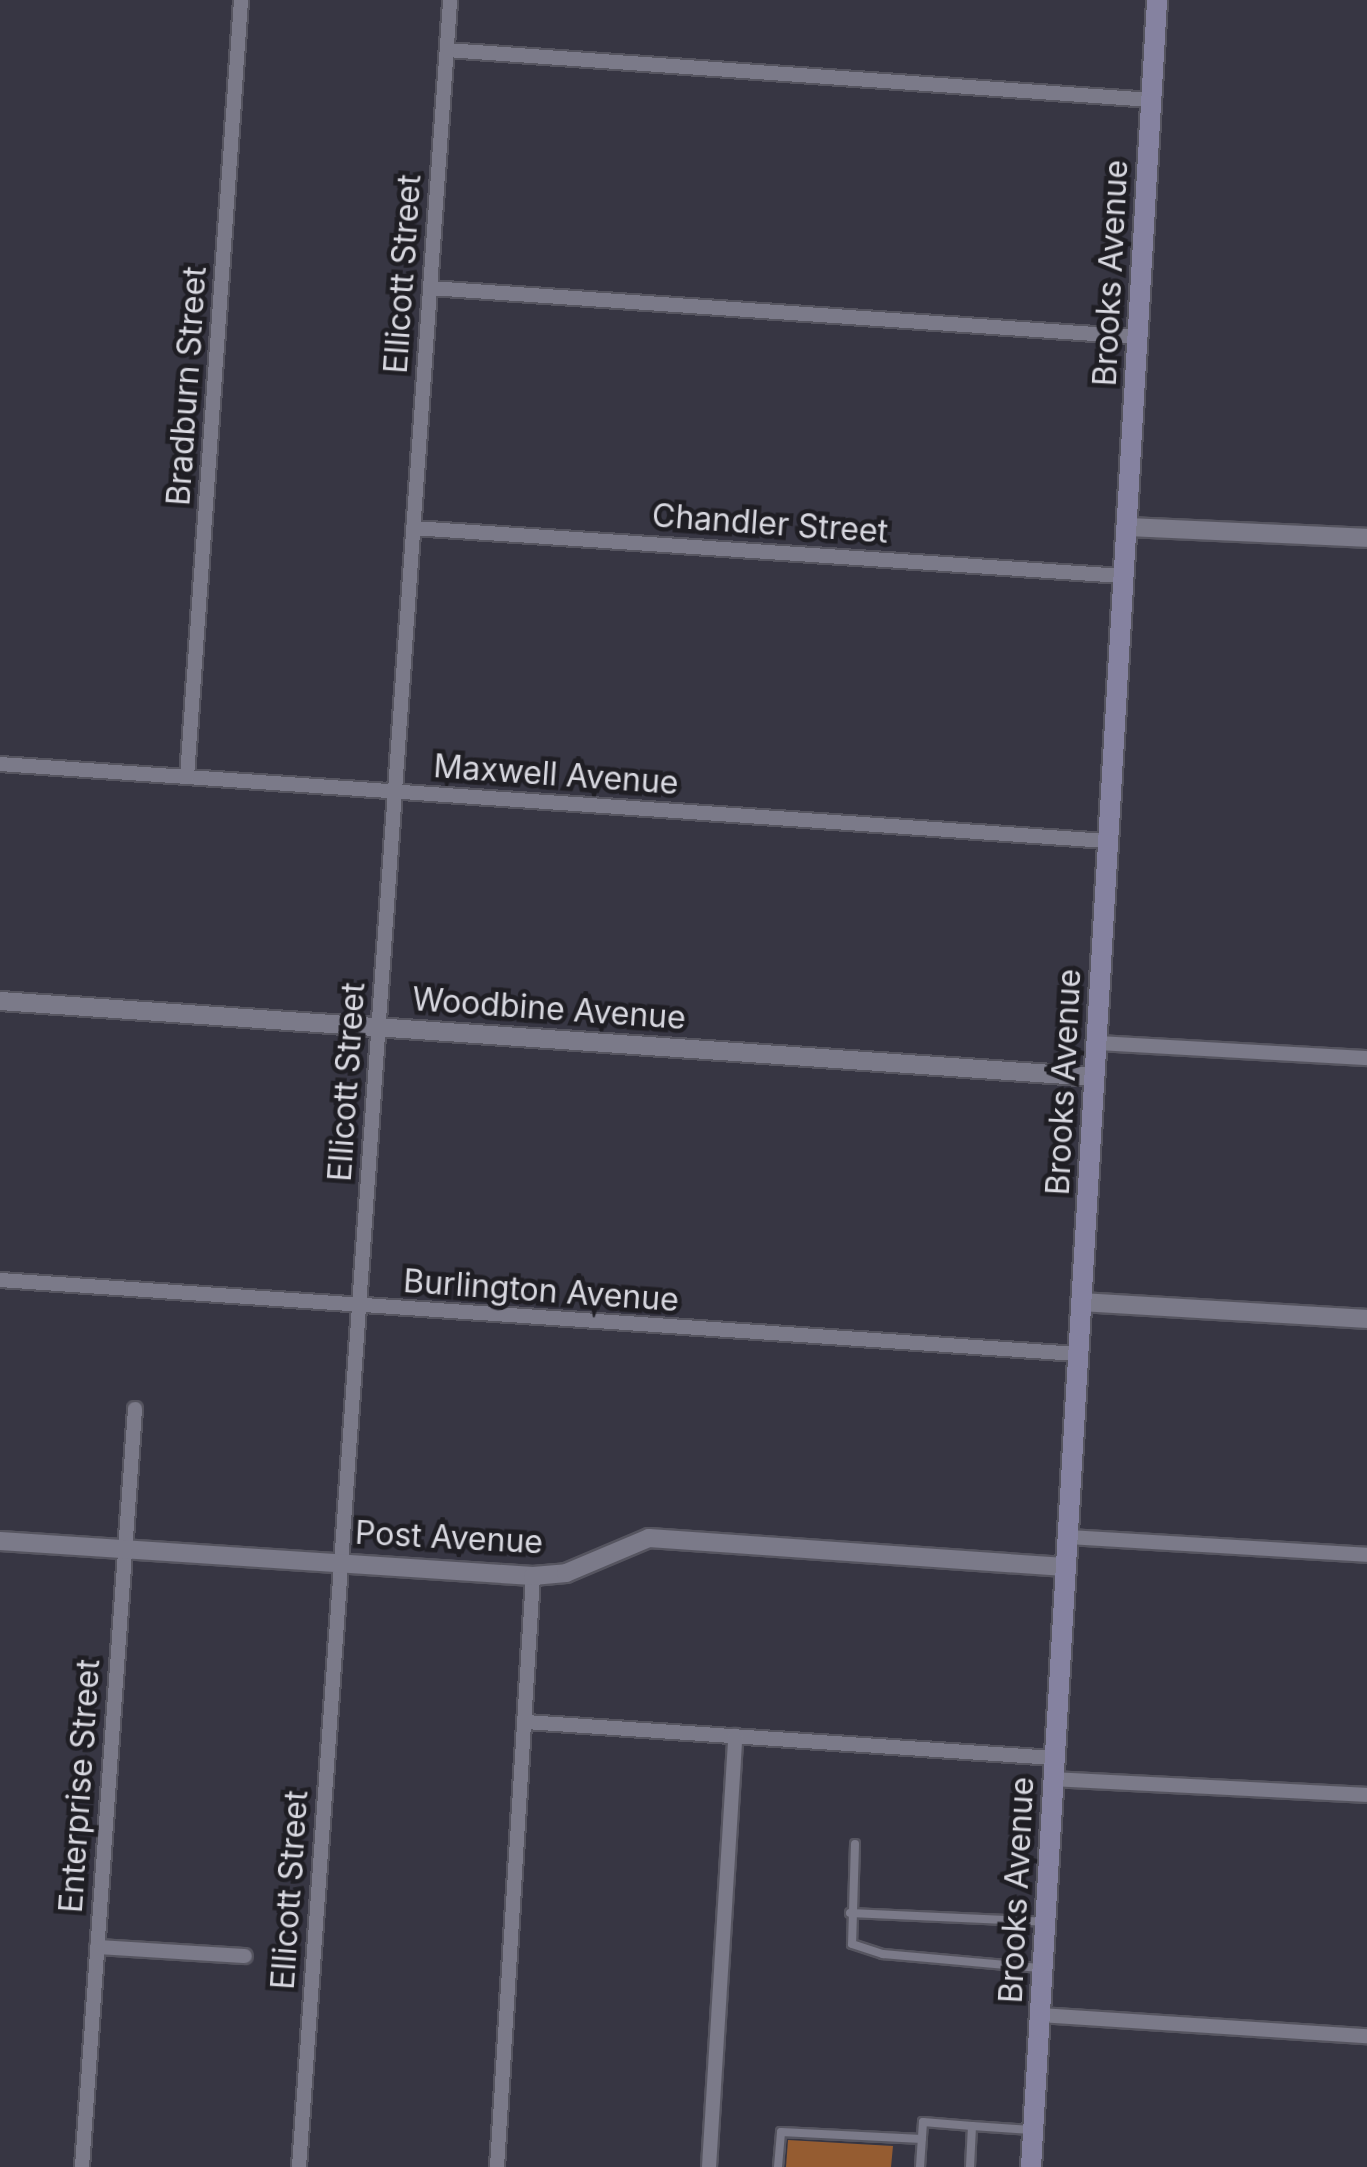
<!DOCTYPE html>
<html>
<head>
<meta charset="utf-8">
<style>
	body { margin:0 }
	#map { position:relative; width:1367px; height:2167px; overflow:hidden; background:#373643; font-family:Inter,sans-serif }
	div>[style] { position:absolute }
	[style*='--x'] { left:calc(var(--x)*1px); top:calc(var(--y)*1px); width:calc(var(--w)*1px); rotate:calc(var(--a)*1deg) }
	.building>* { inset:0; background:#955c31 }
	.roads { filter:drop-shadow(2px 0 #565560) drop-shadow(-2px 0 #565560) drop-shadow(0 2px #565560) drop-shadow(0 -2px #565560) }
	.service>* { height:8px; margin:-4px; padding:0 4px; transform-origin:4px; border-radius:4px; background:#7b7a89 }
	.minor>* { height:14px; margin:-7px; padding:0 7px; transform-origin:7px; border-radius:7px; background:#7b7a89 }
	.tertiary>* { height:18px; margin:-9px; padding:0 9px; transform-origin:9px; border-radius:9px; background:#7b7a89 }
	.secondary>* { height:20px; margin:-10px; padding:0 10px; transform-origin:10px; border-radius:10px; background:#8582a0 }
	span { translate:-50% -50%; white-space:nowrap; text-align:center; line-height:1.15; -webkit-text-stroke:9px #1f1e24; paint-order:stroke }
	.street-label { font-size:32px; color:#d8d8e0 }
</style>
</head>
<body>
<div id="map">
	<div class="building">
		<div style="clip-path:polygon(788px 2140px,893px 2146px,891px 2167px,786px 2167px)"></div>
	</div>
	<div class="roads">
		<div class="service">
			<div style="--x:855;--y:1844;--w:100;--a:91.7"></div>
			<div style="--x:852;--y:1944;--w:33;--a:18"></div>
			<div style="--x:883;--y:1954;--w:157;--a:5.1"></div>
			<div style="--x:850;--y:1913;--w:195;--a:2.6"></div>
			<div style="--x:778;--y:2167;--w:35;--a:-85"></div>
			<div style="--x:781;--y:2132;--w:141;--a:2.8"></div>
			<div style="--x:920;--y:2167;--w:45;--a:-86.2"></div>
			<div style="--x:923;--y:2122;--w:49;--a:4.7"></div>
			<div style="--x:970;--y:2167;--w:41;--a:-87.2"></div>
			<div style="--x:972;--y:2126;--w:59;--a:3.9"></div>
		</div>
		<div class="minor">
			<div style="--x:447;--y:50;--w:706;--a:4.06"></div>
			<div style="--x:430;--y:288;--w:709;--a:3.96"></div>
			<div style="--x:413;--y:528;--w:712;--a:3.87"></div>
			<div style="--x:0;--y:764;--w:1111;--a:3.98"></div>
			<div style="--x:187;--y:777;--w:779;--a:-86.02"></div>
			<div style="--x:1096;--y:1043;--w:271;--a:3.2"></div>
			<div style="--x:0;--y:1280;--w:1081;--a:3.93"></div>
			<div style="--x:1067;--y:1537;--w:301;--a:3.4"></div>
			<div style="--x:526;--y:1722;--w:529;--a:3.9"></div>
			<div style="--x:1053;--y:1779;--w:314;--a:2.9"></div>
			<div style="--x:97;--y:1947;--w:148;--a:3.5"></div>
			<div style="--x:1039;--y:2015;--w:329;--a:3.7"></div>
			<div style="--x:82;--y:2167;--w:760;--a:-86"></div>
			<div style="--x:299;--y:2167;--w:2172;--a:-86.01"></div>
			<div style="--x:497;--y:2167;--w:592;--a:-86.51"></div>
			<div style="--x:709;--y:2167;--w:432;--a:-86.5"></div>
		</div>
		<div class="tertiary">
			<div style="--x:1126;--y:527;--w:241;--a:2.6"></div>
			<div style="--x:0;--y:1001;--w:1097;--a:3.97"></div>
			<div style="--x:1081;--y:1302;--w:287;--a:3.4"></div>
			<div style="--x:0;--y:1541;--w:534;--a:3.76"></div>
			<div style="--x:533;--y:1576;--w:33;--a:-5"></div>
			<div style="--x:566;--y:1573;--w:90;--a:-22.9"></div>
			<div style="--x:649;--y:1538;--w:417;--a:4"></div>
		</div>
		<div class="secondary">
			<div style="--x:1031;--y:2167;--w:2171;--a:-86.67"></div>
		</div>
	</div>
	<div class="street-label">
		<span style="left:1111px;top:273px;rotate:-87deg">Brooks Avenue</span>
		<span style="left:403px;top:274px;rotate:-86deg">Ellicott Street</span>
		<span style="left:187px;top:386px;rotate:-86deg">Bradburn Street</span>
		<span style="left:770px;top:524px;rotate:4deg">Chandler Street</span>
		<span style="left:556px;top:775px;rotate:4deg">Maxwell Avenue</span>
		<span style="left:549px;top:1009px;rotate:4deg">Woodbine Avenue</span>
		<span style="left:347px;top:1082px;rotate:-86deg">Ellicott Street</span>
		<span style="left:1064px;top:1082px;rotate:-87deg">Brooks Avenue</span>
		<span style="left:541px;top:1291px;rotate:4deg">Burlington Avenue</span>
		<span style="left:449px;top:1538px;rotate:3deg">Post Avenue</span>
		<span style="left:80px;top:1786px;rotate:-86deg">Enterprise Street</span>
		<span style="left:290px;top:1890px;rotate:-86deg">Ellicott Street</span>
		<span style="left:1017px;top:1890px;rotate:-87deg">Brooks Avenue</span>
	</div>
</div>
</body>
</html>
